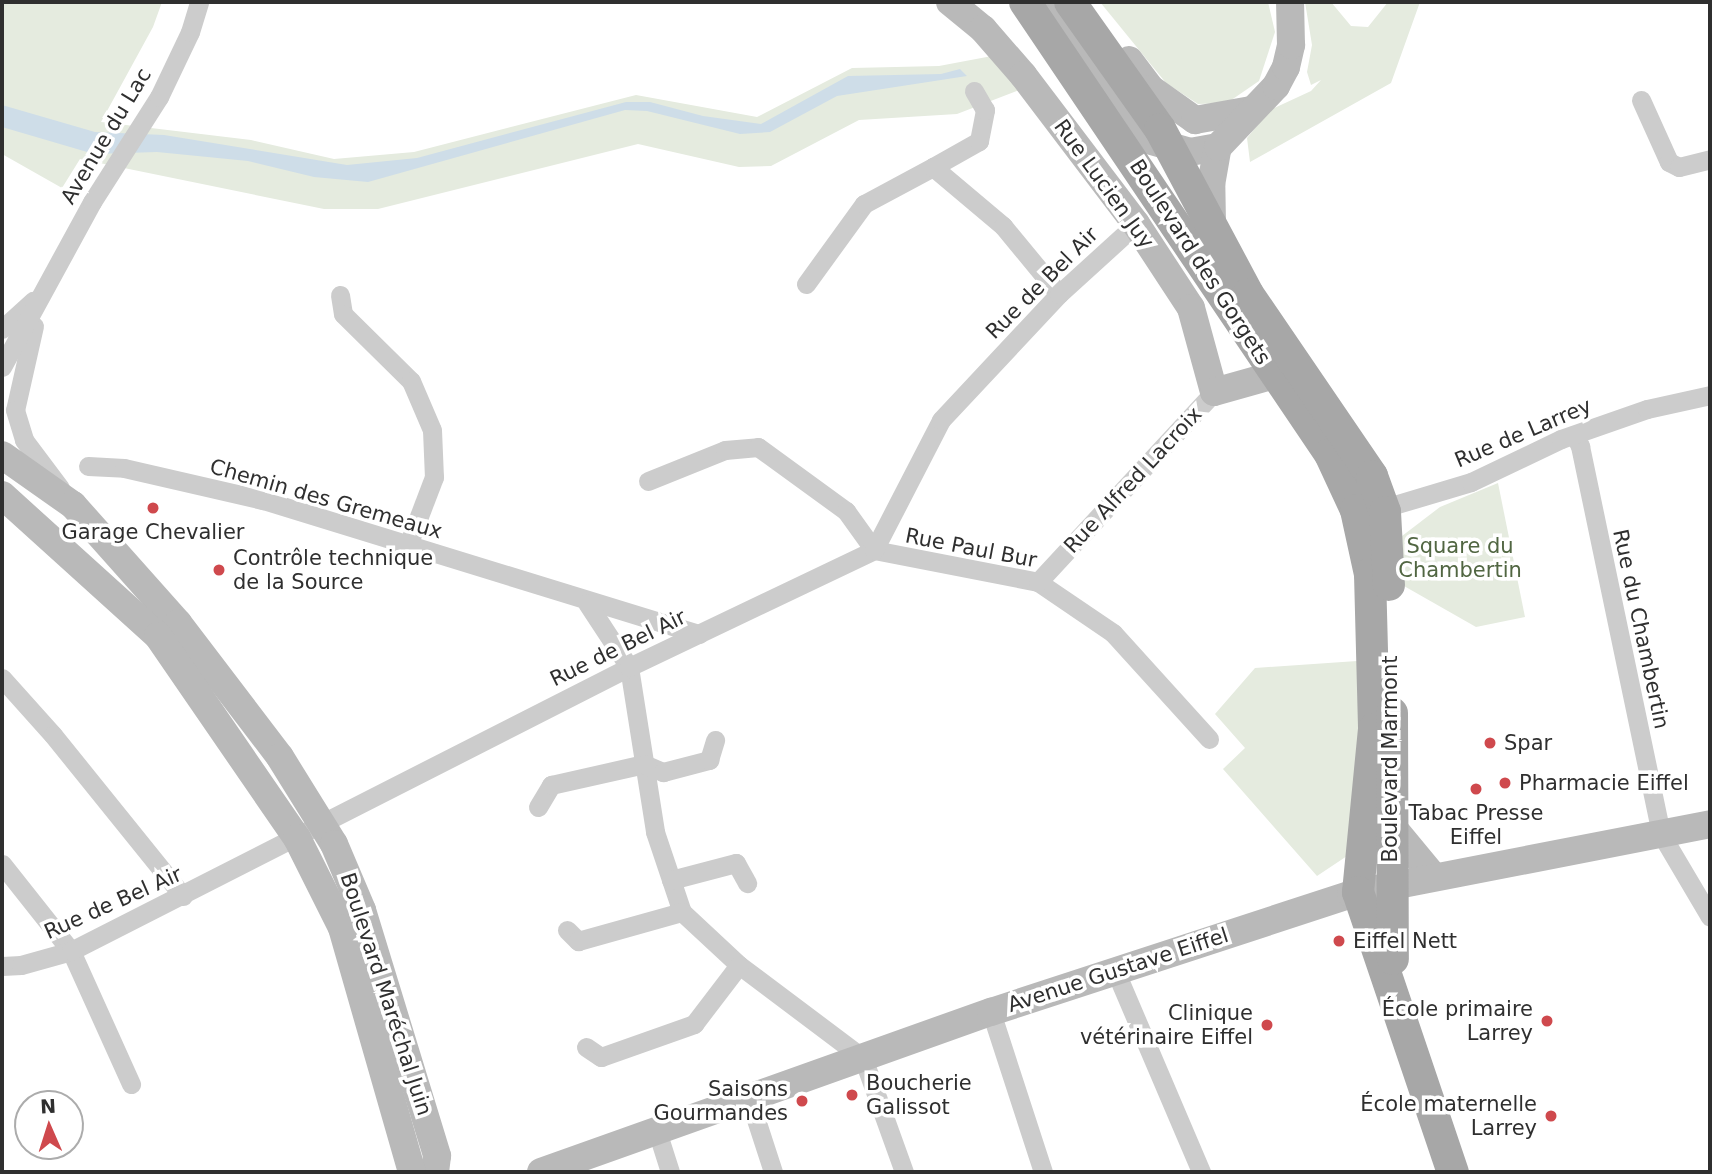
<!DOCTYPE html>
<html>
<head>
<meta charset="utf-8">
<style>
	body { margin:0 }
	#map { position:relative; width:1712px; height:1174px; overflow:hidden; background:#fff; font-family:"DejaVu Sans",sans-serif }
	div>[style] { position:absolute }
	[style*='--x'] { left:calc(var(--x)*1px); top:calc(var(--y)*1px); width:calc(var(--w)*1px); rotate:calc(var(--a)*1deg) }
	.green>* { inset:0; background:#e5ebdf }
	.water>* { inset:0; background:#cedde8 }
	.street>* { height:19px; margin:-9.5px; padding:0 9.5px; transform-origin:9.5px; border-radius:9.5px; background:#ccc }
	.secondary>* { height:28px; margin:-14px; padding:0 14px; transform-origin:14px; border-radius:14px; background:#b9b9b9 }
	.primary>* { height:32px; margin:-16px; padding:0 16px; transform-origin:16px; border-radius:16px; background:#a7a7a7 }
	.dots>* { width:19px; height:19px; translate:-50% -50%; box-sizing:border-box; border:4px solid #fff; border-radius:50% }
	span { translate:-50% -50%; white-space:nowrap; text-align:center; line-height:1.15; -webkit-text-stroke:7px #fff; paint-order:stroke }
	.street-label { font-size:21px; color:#2f2f2f }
	.poi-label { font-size:21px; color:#2f2f2f }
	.left { translate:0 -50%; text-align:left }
	.right { translate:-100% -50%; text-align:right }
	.park-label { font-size:21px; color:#516642 }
	.frame { position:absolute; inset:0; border:4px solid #2f2f2f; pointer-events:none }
	.north { position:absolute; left:14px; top:1090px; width:70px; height:70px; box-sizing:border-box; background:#fff; border:2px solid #acacac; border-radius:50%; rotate:357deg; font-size:19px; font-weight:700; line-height:28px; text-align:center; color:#2f2f2f }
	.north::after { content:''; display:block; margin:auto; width:24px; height:32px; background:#cf494d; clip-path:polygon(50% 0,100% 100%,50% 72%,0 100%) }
</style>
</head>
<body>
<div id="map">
	<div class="green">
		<div style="clip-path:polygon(2px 2px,162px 2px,153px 27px,101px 122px,251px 140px,334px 159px,414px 152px,636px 95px,757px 117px,852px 68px,939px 66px,992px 56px,1019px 90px,957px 114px,859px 120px,771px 166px,739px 167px,638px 144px,378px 209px,324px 209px,80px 159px,62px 188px,2px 154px)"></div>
		<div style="clip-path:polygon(1100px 2px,1268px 2px,1275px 32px,1259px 81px,1227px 103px,1198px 104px,1166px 83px)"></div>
		<div style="clip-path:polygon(1305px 2px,1331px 2px,1351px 26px,1368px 27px,1388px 2px,1420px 2px,1391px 83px,1250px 162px,1247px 138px,1270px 110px,1311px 91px,1321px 80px,1311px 85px,1307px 72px,1312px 45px)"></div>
		<div style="clip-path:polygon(1498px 483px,1525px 617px,1476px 627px,1404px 586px,1402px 536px,1440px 507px)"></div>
		<div style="clip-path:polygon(1357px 661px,1359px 743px,1347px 856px,1317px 876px,1223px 769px,1245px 748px,1215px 714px,1255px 668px)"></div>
	</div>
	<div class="water">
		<div style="clip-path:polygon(960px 69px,967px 76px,837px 96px,770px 132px,740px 134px,647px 111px,625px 110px,368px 182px,314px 177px,248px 161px,157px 152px,94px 154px,2px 127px,2px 105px,95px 132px,164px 135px,347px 165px,417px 158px,626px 102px,650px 102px,703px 116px,761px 124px,848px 76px,941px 74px)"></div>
	</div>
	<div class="street">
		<div style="--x:1641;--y:100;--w:68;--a:65.7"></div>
		<div style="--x:1669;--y:162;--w:11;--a:27"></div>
		<div style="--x:1679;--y:167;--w:32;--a:-14"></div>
		<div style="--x:933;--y:167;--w:53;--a:-29.5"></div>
		<div style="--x:979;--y:141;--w:32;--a:-79"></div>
		<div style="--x:985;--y:110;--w:22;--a:-120"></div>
		<div style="--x:806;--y:284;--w:99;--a:-54.1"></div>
		<div style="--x:864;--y:204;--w:78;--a:-28.2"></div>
		<div style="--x:933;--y:167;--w:92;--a:40.1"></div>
		<div style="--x:1003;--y:226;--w:88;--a:50.5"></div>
		<div style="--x:340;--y:295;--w:19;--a:81"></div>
		<div style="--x:343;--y:314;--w:95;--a:44.6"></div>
		<div style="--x:411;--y:381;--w:53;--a:66.8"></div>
		<div style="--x:432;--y:430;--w:47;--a:87.6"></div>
		<div style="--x:434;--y:477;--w:73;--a:110.9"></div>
		<div style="--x:34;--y:326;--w:86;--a:102.7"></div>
		<div style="--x:15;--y:410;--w:31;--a:73"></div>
		<div style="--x:24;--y:440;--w:60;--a:53.1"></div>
		<div style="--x:2;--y:329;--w:42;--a:-42.1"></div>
		<div style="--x:2;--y:367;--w:188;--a:-61.4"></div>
		<div style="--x:92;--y:202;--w:125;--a:-57.5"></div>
		<div style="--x:159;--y:97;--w:72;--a:-64.5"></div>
		<div style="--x:190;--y:32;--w:31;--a:-73"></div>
		<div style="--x:1574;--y:435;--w:13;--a:61"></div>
		<div style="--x:1580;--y:446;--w:396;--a:78.2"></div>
		<div style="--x:1661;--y:834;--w:96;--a:59.4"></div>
		<div style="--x:88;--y:466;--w:36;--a:3"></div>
		<div style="--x:124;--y:468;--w:143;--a:13"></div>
		<div style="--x:263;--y:500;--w:456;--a:17.1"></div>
		<div style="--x:648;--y:481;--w:83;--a:-21.9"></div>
		<div style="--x:725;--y:450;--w:33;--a:-5"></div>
		<div style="--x:758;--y:447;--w:109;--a:36"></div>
		<div style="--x:846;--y:511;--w:48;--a:54.3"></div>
		<div style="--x:1378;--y:517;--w:20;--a:-37"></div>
		<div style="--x:1394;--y:505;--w:80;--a:-16.6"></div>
		<div style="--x:1471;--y:482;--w:100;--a:-25.5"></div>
		<div style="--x:1561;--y:439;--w:91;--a:-19.2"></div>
		<div style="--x:1647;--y:409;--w:65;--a:-12.5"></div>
		<div style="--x:874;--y:550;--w:167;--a:11"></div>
		<div style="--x:1038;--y:582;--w:91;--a:34.2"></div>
		<div style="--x:1113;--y:633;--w:143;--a:47.8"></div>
		<div style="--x:1038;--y:582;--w:259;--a:-47.2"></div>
		<div style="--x:587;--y:603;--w:77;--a:56.7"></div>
		<div style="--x:629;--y:667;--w:167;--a:81"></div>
		<div style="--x:655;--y:832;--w:84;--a:71.4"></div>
		<div style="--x:682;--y:912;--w:78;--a:42.9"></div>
		<div style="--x:739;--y:965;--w:155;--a:36.9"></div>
		<div style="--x:863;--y:1058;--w:121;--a:70.2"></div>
		<div style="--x:2;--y:678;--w:76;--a:48.2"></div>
		<div style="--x:53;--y:735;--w:207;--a:51.1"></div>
		<div style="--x:538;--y:807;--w:26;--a:-59"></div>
		<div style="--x:551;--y:785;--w:95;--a:-12.7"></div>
		<div style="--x:644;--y:764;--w:21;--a:23"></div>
		<div style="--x:663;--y:772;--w:48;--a:-14.6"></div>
		<div style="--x:709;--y:760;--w:21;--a:-73"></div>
		<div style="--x:2;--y:864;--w:111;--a:51.6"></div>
		<div style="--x:71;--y:951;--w:146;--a:65.7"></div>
		<div style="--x:671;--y:880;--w:67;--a:-14.7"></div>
		<div style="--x:736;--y:863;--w:23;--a:61"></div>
		<div style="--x:567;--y:930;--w:16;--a:45"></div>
		<div style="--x:578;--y:941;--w:108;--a:-15.6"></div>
		<div style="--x:2;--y:966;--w:19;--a:-3"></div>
		<div style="--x:21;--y:965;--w:52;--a:-15.6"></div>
		<div style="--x:71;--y:951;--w:626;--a:-26.97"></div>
		<div style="--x:629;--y:667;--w:272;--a:-25.5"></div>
		<div style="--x:874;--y:550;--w:146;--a:-62.7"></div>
		<div style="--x:941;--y:420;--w:173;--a:-46.9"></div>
		<div style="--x:1059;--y:294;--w:104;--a:-42.3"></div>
		<div style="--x:1115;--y:970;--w:220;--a:66.9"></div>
		<div style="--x:991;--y:1012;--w:168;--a:72"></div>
		<div style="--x:586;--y:1047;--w:18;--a:34"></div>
		<div style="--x:601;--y:1057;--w:99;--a:-19.5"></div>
		<div style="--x:694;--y:1024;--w:74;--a:-52.7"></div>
		<div style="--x:749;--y:1098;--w:78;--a:72"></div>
		<div style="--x:657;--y:1131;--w:43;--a:72.4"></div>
	</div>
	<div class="secondary">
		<div style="--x:950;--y:2;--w:43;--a:39.3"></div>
		<div style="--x:983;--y:29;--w:61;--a:49"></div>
		<div style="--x:1023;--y:75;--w:187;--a:52.8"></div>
		<div style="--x:1136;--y:224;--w:100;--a:56.8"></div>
		<div style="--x:1191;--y:308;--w:87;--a:74.7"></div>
		<div style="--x:1214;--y:392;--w:62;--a:-15.8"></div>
		<div style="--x:1037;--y:2;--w:26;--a:40"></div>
		<div style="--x:1057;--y:19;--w:151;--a:53.1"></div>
		<div style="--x:1148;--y:140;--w:44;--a:15.9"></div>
		<div style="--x:1190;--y:152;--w:28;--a:-10"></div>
		<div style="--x:1129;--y:60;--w:36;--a:53"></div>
		<div style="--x:1151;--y:89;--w:54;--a:35.2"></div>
		<div style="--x:1195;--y:120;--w:57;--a:-10.1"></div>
		<div style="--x:1212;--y:224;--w:39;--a:-91"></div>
		<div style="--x:1211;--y:185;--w:39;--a:-80"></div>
		<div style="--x:1218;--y:147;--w:84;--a:-46.4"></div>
		<div style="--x:1276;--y:86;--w:21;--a:-62"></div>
		<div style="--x:1286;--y:67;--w:23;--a:-77"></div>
		<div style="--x:1291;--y:45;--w:43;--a:-91.3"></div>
		<div style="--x:2;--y:455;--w:87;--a:35.2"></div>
		<div style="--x:73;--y:505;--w:158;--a:48.3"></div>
		<div style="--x:178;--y:623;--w:168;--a:52.7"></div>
		<div style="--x:280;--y:757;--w:102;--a:58.2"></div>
		<div style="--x:334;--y:844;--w:72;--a:67"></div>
		<div style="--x:362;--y:910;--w:257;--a:73"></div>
		<div style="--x:437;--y:1156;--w:16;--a:97"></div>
		<div style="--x:2;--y:495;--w:210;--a:42.1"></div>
		<div style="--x:158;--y:636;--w:245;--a:55.5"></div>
		<div style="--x:297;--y:838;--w:101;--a:63.4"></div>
		<div style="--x:342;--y:928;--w:254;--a:74"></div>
		<div style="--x:1390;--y:824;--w:69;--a:50.3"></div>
		<div style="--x:541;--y:1172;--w:478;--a:-19.6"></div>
		<div style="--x:991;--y:1012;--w:379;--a:-18.1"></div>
		<div style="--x:1351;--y:894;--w:366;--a:-11"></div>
	</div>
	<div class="primary">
		<div style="--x:1025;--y:2;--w:545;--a:55.99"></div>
		<div style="--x:1330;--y:454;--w:62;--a:65.1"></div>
		<div style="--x:1356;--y:510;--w:66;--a:77.7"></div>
		<div style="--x:1370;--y:574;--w:155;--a:88.5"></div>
		<div style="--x:1374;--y:729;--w:164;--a:95.6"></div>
		<div style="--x:1358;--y:892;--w:296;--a:71.3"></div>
		<div style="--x:1070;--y:2;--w:156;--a:54.7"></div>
		<div style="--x:1160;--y:129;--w:187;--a:61.9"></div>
		<div style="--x:1248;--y:294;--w:220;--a:55.7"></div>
		<div style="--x:1372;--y:476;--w:38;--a:70"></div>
		<div style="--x:1385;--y:512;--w:73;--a:86.9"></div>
		<div style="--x:1392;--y:713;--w:246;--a:89.8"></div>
	</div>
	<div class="dots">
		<div style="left:153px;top:508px;background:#cf494d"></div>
		<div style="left:219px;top:570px;background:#cf494d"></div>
		<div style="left:1490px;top:743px;background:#cf494d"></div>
		<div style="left:1505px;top:783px;background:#cf494d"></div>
		<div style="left:1476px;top:789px;background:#cf494d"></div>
		<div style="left:1339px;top:941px;background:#cf494d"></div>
		<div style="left:1547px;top:1021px;background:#cf494d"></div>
		<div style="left:1267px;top:1025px;background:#cf494d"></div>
		<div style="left:852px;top:1095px;background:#cf494d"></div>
		<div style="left:802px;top:1101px;background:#cf494d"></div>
		<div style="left:1551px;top:1116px;background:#cf494d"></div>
	</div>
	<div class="street-label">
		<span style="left:106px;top:136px;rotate:-59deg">Avenue du Lac</span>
		<span style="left:1104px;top:184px;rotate:54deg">Rue Lucien Juy</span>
		<span style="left:1200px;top:262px;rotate:57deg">Boulevard des Gorgets</span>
		<span style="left:1042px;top:283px;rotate:-45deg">Rue de Bel Air</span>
		<span style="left:1523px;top:433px;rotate:-23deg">Rue de Larrey</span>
		<span style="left:1133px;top:480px;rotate:-47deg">Rue Alfred Lacroix</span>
		<span style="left:326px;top:499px;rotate:16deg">Chemin des Gremeaux</span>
		<span style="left:971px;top:548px;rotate:11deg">Rue Paul Bur</span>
		<span style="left:1641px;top:629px;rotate:78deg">Rue du Chambertin</span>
		<span style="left:618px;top:648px;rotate:-26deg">Rue de Bel Air</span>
		<span style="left:1390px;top:759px;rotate:-90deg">Boulevard Marmont</span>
		<span style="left:113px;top:903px;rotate:-24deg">Rue de Bel Air</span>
		<span style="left:1118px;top:970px;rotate:-18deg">Avenue Gustave Eiffel</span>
		<span style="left:386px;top:994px;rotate:72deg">Boulevard Maréchal Juin</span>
	</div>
	<div class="poi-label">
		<span style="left:153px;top:532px">Garage Chevalier</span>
		<span class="left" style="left:233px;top:570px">Contrôle technique<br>de la Source</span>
		<span class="left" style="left:1504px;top:743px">Spar</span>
		<span class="left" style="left:1519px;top:783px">Pharmacie Eiffel</span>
		<span style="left:1476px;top:825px">Tabac Presse<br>Eiffel</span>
		<span class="left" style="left:1353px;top:941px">Eiffel Nett</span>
		<span class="right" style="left:1533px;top:1021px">École primaire<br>Larrey</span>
		<span class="right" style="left:1253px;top:1025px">Clinique<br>vétérinaire Eiffel</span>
		<span class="left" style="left:866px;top:1095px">Boucherie<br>Galissot</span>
		<span class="right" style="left:788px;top:1101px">Saisons<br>Gourmandes</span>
		<span class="right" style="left:1537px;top:1116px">École maternelle<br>Larrey</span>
	</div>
	<div class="park-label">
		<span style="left:1460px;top:558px">Square du<br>Chambertin</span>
	</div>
	<div class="frame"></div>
	<div class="north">N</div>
</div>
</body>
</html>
